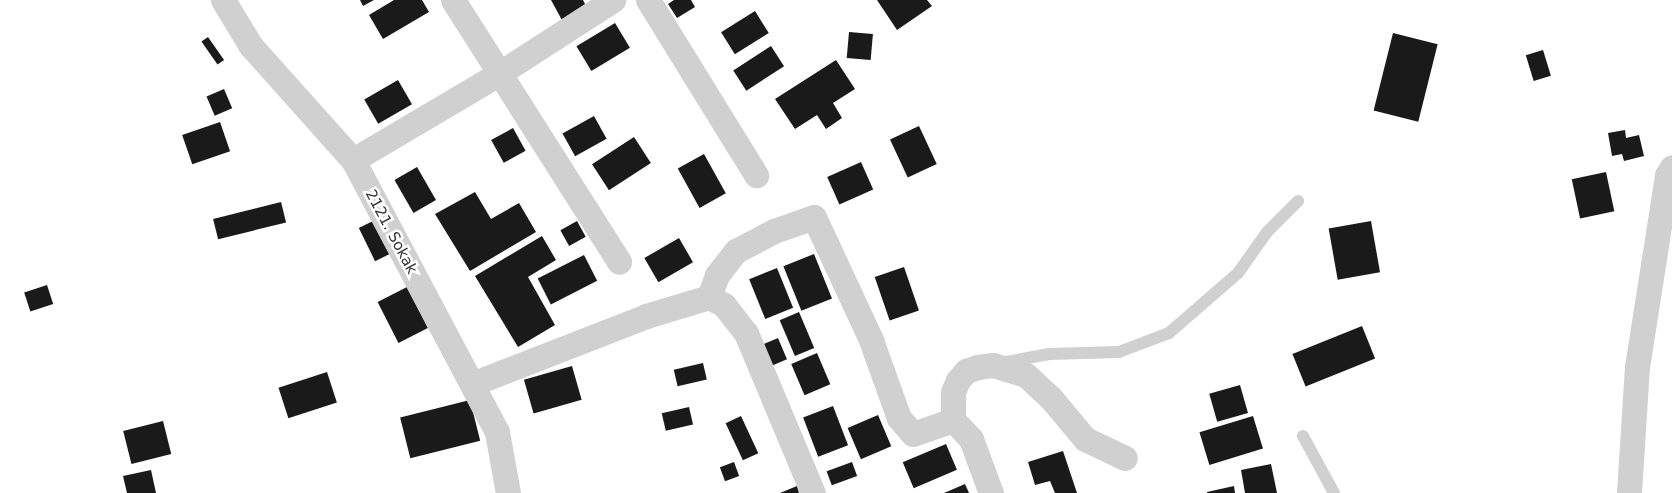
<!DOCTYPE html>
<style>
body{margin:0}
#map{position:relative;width:1672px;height:493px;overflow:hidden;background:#fff;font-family:"DejaVu Sans",sans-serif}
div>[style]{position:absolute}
.building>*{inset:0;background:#1a1a1a;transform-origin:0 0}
.service>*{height:12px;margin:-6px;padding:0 6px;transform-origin:6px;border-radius:6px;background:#d0d0d0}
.minor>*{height:25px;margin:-12.5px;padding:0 12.5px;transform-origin:12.5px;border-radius:12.5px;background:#d0d0d0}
span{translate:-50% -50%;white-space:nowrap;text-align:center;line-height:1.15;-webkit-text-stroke:5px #fff;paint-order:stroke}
.street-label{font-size:15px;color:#333}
</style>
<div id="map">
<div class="building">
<div style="clip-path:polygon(360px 0,374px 0,363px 6px)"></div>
<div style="clip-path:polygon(394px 0,422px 0,429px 12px,383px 39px,369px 15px)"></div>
<div style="clip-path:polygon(551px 0,583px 0,587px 8px,563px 22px)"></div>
<div style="clip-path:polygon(674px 0,691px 0,695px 7px,677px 18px,668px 4px)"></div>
<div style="clip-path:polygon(877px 0,927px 0,932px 6px,897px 30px)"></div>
<div style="left:755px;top:11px;width:26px;height:40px;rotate:58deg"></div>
<div style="left:615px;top:23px;width:29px;height:45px;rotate:59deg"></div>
<div style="left:849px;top:32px;width:24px;height:26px;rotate:5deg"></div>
<div style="left:1393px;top:33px;width:46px;height:80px;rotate:14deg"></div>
<div style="left:208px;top:37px;width:28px;height:8px;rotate:55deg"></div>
<div style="left:771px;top:46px;width:24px;height:45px;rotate:57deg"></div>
<div style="left:1543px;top:50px;width:27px;height:18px;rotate:73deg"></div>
<div style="clip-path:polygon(836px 60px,855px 89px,833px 103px,842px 118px,826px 129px,817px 115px,795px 129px,775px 99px)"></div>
<div style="left:398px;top:80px;width:28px;height:39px;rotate:60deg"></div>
<div style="left:224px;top:89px;width:21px;height:19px;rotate:67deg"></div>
<div style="left:594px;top:116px;width:26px;height:36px;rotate:61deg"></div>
<div style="left:220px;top:122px;width:31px;height:40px;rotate:71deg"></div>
<div style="left:919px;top:126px;width:42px;height:32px;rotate:65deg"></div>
<div style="left:513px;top:128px;width:26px;height:25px;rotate:61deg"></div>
<div style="clip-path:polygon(1625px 130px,1626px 138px,1639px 135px,1644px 156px,1624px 161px,1622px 154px,1612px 156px,1608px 133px)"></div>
<div style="left:634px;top:137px;width:31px;height:50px;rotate:57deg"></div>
<div style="left:704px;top:154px;width:45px;height:30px;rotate:61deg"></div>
<div style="left:861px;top:162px;width:30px;height:37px;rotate:66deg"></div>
<div style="left:417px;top:167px;width:38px;height:26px;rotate:60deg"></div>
<div style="left:1606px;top:172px;width:40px;height:35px;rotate:78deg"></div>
<div style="clip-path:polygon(475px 192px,491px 219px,519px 203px,536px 232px,470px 271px,435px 214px)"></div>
<div style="left:281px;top:202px;width:21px;height:70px;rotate:76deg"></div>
<div style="left:375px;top:220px;width:37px;height:18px;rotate:64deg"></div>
<div style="left:577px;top:221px;width:18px;height:19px;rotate:61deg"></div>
<div style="left:1371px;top:221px;width:52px;height:43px;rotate:80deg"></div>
<div style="clip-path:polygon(542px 236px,556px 260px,528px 277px,555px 325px,518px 347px,475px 276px)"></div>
<div style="left:679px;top:238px;width:28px;height:40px;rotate:60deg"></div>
<div style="left:814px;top:254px;width:48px;height:33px;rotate:68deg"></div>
<div style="left:584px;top:255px;width:29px;height:52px;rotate:63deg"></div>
<div style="left:904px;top:267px;width:46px;height:31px;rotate:71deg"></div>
<div style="left:777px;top:268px;width:43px;height:30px;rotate:68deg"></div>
<div style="left:47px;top:285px;width:20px;height:24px;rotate:72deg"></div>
<div style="left:407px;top:287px;width:46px;height:33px;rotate:63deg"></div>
<div style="left:799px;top:312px;width:39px;height:21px;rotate:67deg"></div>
<div style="left:1362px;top:326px;width:35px;height:75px;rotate:68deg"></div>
<div style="left:778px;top:338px;width:23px;height:18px;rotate:67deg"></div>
<div style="left:817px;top:353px;width:34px;height:28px;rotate:67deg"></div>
<div style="left:703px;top:363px;width:17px;height:30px;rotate:77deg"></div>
<div style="left:572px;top:366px;width:35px;height:50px;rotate:74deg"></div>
<div style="left:327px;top:372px;width:32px;height:51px;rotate:72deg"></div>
<div style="left:1240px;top:385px;width:29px;height:32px;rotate:74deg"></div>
<div style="left:470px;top:400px;width:42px;height:72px;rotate:76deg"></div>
<div style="left:833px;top:406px;width:42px;height:32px;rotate:69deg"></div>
<div style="left:689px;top:407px;width:18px;height:28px;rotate:77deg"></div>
<div style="left:878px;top:415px;width:34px;height:33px;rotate:67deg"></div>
<div style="left:741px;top:416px;width:41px;height:17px;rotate:65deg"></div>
<div style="left:1253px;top:416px;width:34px;height:56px;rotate:73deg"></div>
<div style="left:163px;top:421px;width:34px;height:41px;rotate:76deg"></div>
<div style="left:946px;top:444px;width:28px;height:47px;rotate:67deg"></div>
<div style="clip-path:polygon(1063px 451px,1077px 493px,1055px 493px,1050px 481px,1035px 485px,1028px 462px)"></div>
<div style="left:734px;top:462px;width:15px;height:15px;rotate:70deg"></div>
<div style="left:852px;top:462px;width:15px;height:27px;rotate:70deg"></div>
<div style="clip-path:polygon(1271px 464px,1277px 493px,1245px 493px,1241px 470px)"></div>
<div style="clip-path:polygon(151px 470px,156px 493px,127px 493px,123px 476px)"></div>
<div style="clip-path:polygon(965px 484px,969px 493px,944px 493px)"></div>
<div style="clip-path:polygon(797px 486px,799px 493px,780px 493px)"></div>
<div style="clip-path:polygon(1234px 486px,1235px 493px,1207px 493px,1207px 492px)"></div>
</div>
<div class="service">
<div style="left:1001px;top:363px;width:49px;rotate:-10.6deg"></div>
<div style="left:1049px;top:354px;width:70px;rotate:-1.6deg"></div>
<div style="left:1119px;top:352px;width:53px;rotate:-20.8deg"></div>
<div style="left:1169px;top:333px;width:91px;rotate:-41deg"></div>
<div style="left:1238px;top:273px;width:50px;rotate:-54.7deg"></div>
<div style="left:1267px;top:232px;width:44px;rotate:-45deg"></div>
<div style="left:1303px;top:436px;width:65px;rotate:61.5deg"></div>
</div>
<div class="minor">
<div style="left:223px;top:0;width:54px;rotate:58.7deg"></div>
<div style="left:251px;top:46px;width:153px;rotate:48.2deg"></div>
<div style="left:353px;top:160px;width:308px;rotate:62.1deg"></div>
<div style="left:497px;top:432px;width:62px;rotate:79.8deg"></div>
<div style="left:453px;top:0;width:310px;rotate:57.6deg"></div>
<div style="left:648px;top:0;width:206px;rotate:58.3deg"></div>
<div style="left:353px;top:160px;width:171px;rotate:-30.6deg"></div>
<div style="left:500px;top:73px;width:135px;rotate:-32.9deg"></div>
<div style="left:709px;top:297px;width:23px;rotate:-70deg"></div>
<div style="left:717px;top:275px;width:31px;rotate:-52deg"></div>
<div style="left:736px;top:251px;width:43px;rotate:-27.8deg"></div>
<div style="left:774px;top:231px;width:42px;rotate:-19.3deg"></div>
<div style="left:814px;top:217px;width:136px;rotate:65.1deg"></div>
<div style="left:871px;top:340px;width:83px;rotate:70.3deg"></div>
<div style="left:899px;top:418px;width:21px;rotate:49deg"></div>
<div style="left:913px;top:434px;width:42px;rotate:-19.3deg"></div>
<div style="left:472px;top:384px;width:187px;rotate:-21.3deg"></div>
<div style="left:646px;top:316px;width:66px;rotate:-16.8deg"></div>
<div style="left:709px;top:297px;width:17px;rotate:28deg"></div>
<div style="left:724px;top:305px;width:36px;rotate:52deg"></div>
<div style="left:746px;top:333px;width:173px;rotate:67.3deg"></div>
<div style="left:991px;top:493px;width:58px;rotate:-110.3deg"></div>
<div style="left:971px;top:439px;width:26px;rotate:-133deg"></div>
<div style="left:953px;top:420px;width:28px;rotate:-90deg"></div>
<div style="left:953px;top:392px;width:13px;rotate:-67deg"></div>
<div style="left:958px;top:380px;width:12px;rotate:-48deg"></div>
<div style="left:966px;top:371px;width:13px;rotate:-18deg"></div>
<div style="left:978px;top:367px;width:15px;rotate:-8deg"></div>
<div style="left:993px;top:365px;width:34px;rotate:17deg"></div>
<div style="left:1026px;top:375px;width:33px;rotate:43deg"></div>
<div style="left:1050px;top:397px;width:55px;rotate:50.2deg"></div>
<div style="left:1085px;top:439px;width:44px;rotate:25.4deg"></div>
<div style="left:1629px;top:493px;width:126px;rotate:-86.4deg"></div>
<div style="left:1637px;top:367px;width:194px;rotate:-81.1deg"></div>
<div style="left:1667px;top:175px;width:9px;rotate:-58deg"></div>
</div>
<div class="street-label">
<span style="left:391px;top:232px;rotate:62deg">2121. Sokak</span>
</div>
</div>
